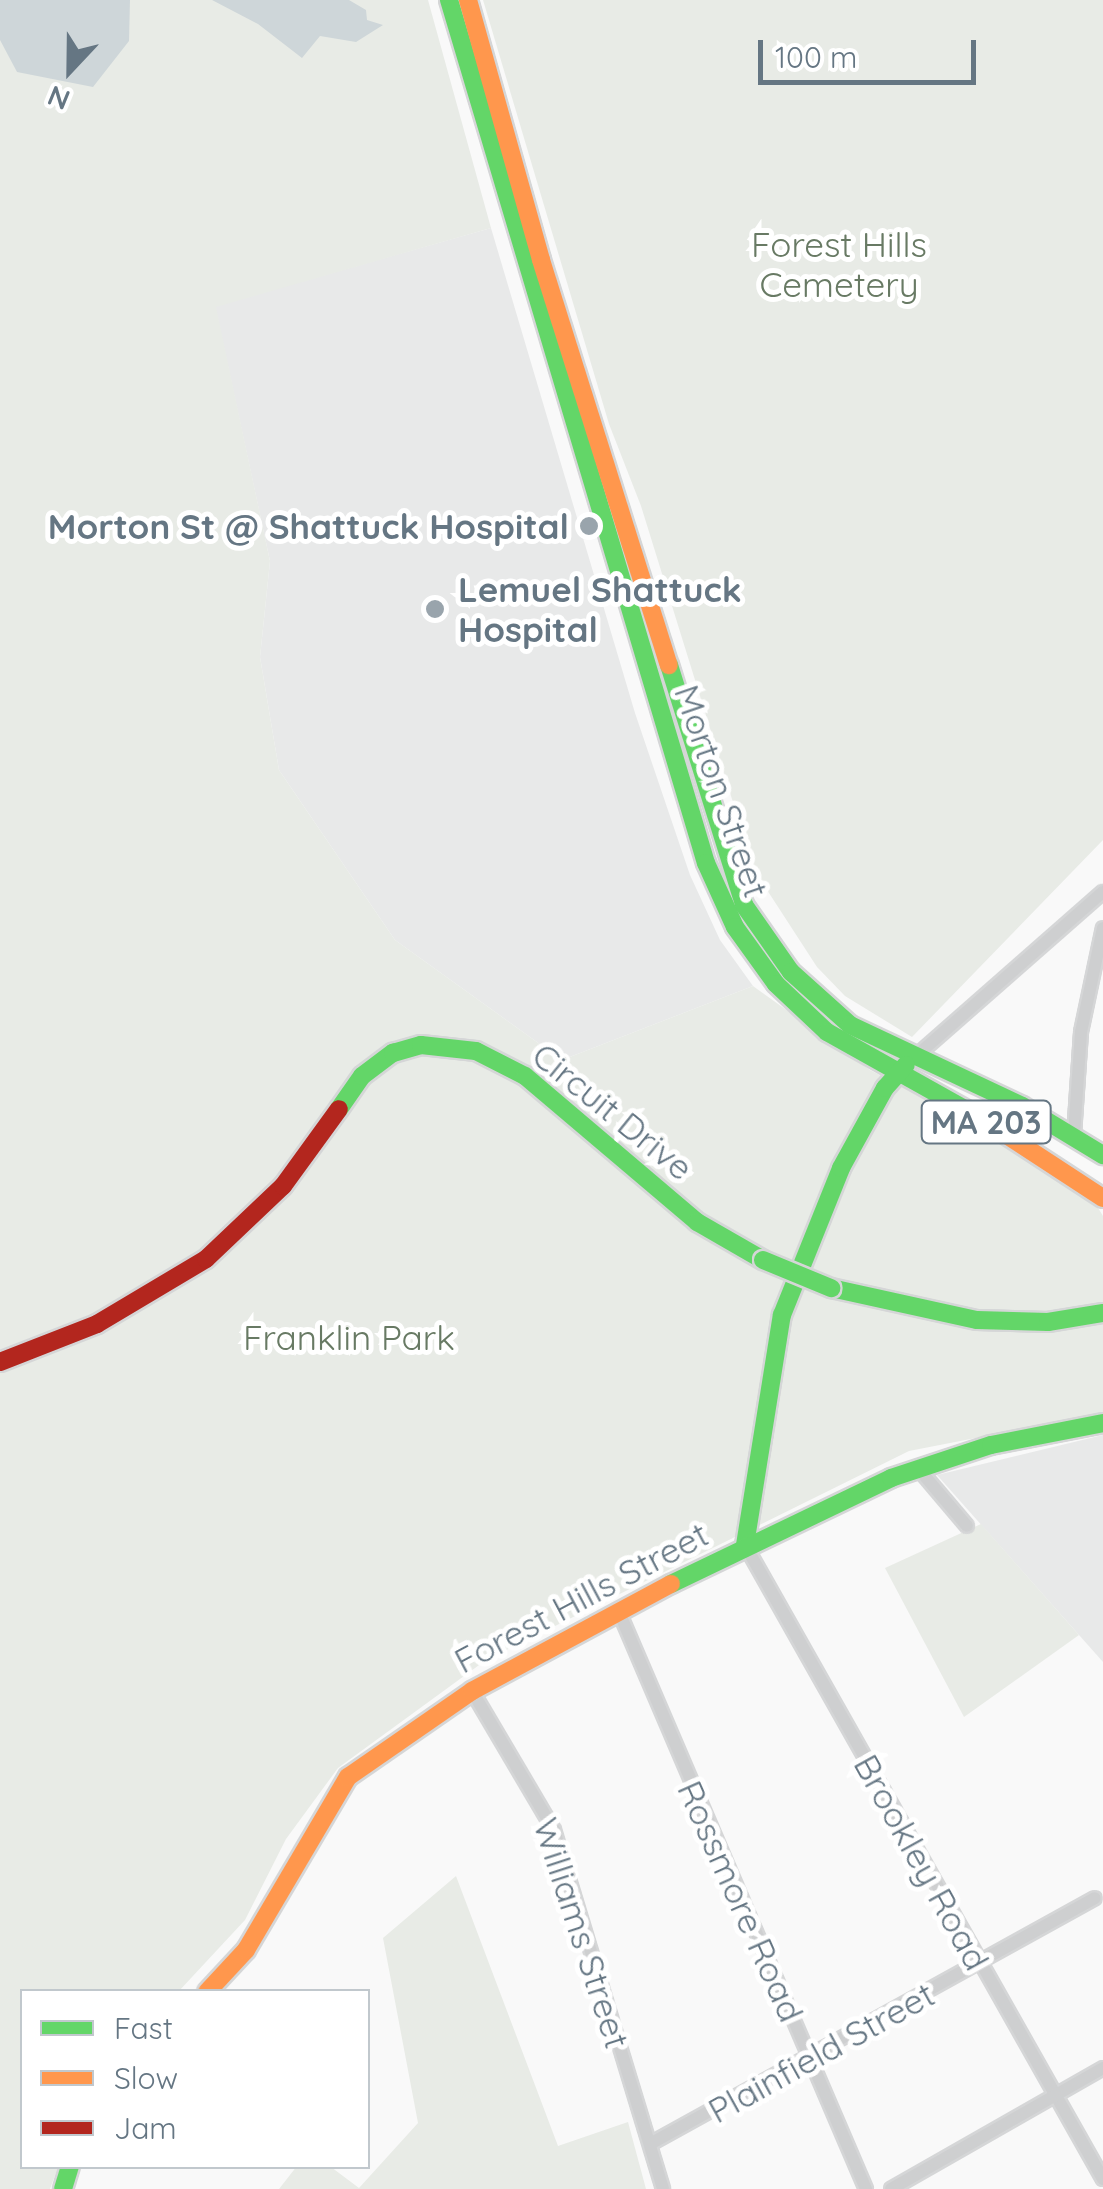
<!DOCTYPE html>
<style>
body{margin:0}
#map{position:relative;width:1103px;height:2189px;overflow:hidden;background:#f9f9f9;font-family:Quicksand,sans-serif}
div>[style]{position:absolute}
.built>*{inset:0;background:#e8e9e9}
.green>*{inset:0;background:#e8ebe6}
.water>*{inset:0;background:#ced6d9}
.roads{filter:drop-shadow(2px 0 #d5d6d7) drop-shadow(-2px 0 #d5d6d7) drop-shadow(0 2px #d5d6d7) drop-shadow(0 -2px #d5d6d7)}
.street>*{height:12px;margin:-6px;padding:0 6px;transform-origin:6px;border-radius:6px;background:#cecfd0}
.fast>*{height:18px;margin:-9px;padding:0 9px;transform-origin:9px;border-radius:9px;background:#63d668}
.slow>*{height:18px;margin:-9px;padding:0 9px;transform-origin:9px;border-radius:9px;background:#ff974d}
.jam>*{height:18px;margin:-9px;padding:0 9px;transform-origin:9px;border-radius:9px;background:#b3261e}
.bridges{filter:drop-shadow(2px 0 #d5d6d7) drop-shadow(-2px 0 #d5d6d7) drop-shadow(0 2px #d5d6d7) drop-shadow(0 -2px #d5d6d7)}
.fast-bridge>*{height:18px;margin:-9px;padding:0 9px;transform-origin:9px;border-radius:9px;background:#63d668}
.dots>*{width:28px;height:28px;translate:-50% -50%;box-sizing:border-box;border:5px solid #fff;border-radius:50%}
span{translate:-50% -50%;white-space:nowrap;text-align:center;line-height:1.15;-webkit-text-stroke:10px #fff;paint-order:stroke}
.shield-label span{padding:2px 8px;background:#fff;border:2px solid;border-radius:8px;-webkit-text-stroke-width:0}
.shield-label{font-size:32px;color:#657683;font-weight:700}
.park-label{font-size:35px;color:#687a64}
.poi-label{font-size:35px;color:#657683;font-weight:700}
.right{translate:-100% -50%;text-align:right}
.left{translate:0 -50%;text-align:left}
.street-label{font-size:35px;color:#657683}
.legend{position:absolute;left:20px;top:1989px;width:350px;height:180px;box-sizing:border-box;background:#fff;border:2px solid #c1c8cd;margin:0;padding:12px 18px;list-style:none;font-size:30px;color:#657683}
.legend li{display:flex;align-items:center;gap:20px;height:50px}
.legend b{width:50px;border:2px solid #c1c8cd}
.north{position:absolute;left:20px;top:20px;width:100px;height:100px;-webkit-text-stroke:8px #fff;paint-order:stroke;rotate:202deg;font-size:28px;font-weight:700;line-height:40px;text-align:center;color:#657683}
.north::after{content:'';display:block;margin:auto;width:35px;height:45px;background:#657683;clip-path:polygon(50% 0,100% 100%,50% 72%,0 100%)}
.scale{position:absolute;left:758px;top:40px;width:218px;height:45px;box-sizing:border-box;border:5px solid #657683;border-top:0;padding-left:12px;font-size:30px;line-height:35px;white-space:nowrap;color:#657683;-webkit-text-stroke:8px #fff;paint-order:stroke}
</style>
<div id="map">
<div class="built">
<div style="clip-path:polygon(491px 228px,635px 713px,690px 875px,720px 940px,753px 986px,562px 1060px,395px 940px,279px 770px,260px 657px,270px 561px,215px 306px)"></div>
<div style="clip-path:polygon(1103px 1435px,1103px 1662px,937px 1475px)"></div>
</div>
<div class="green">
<div style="clip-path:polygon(0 0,428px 0,491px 228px,216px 307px,270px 561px,260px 657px,279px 770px,395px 940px,562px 1060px,753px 986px,870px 1070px,1023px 1151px,1092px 1198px,1103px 1216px,1103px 1413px,909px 1451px,486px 1660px,338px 1768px,286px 1839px,245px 1920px,179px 1991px,22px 1992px,22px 2166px,58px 2167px,50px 2189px,0 2189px)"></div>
<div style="clip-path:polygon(483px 0,1103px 0,1103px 840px,912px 1037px,845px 996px,817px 967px,754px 870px,641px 506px,609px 424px)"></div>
<div style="clip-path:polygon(981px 1524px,1079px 1635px,964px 1717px,885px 1568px)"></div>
<div style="clip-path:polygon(456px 1876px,558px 2146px,628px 2122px,646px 2189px,279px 2189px,297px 2166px,331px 2167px,359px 2188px,418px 2123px,383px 1938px)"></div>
</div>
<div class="water">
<div style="clip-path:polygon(0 0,130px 0,129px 41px,93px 87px,17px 72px,0 40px)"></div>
<div style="clip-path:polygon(212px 0,349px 0,366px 10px,367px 20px,383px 25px,356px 42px,320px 36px,302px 58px,258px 24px)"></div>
</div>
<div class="roads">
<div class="street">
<div style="left:915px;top:1057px;width:250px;rotate:-41.3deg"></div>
<div style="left:1074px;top:1135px;width:103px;rotate:-86.1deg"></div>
<div style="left:1081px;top:1032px;width:106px;rotate:-78.1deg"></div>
<div style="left:917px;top:1467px;width:77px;rotate:49.7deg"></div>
<div style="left:745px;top:1545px;width:728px;rotate:60.55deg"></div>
<div style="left:619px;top:1612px;width:628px;rotate:66.83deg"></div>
<div style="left:472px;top:1691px;width:161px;rotate:59.5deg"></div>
<div style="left:554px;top:1830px;width:375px;rotate:73.1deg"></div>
<div style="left:650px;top:2144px;width:508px;rotate:-28.93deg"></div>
<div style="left:891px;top:2189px;width:244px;rotate:-29.7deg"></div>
</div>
<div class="fast">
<div style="left:449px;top:0;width:900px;rotate:73.42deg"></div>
<div style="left:706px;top:863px;width:70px;rotate:65.6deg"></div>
<div style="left:735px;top:927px;width:70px;rotate:54.3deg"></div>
<div style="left:776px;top:984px;width:70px;rotate:43.3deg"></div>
<div style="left:827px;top:1032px;width:174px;rotate:29.2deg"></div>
<div style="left:669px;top:665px;width:251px;rotate:72.6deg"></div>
<div style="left:744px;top:905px;width:82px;rotate:55deg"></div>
<div style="left:791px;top:972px;width:79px;rotate:41.9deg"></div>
<div style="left:850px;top:1025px;width:190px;rotate:25.2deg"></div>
<div style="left:1022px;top:1106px;width:95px;rotate:31.2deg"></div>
<div style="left:339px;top:1109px;width:40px;rotate:-55.1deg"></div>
<div style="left:362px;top:1076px;width:39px;rotate:-37deg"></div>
<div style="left:393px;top:1053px;width:29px;rotate:-16deg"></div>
<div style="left:421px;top:1045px;width:55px;rotate:6.2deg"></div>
<div style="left:476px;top:1051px;width:55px;rotate:27deg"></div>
<div style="left:525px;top:1076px;width:226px;rotate:40.3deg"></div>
<div style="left:697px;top:1222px;width:76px;rotate:29.9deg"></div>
<div style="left:831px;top:1288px;width:149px;rotate:12.4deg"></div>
<div style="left:977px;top:1320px;width:71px;rotate:1.6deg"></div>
<div style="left:1048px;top:1322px;width:56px;rotate:-9.3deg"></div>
<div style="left:745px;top:1545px;width:233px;rotate:-80.9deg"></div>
<div style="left:782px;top:1315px;width:158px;rotate:-68.1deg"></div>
<div style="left:841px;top:1168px;width:91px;rotate:-61.2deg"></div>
<div style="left:885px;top:1088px;width:31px;rotate:-48deg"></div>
<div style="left:671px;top:1584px;width:244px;rotate:-25.7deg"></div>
<div style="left:891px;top:1478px;width:105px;rotate:-18.3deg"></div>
<div style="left:991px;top:1445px;width:114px;rotate:-11.1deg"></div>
<div style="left:63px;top:2189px;width:24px;rotate:-73deg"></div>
</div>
<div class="slow">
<div style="left:468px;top:0;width:270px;rotate:74.3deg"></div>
<div style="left:541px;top:260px;width:425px;rotate:72.5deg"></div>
<div style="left:979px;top:1117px;width:148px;rotate:33.2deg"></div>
<div style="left:207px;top:1992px;width:57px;rotate:-47.1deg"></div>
<div style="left:246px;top:1950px;width:201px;rotate:-59.5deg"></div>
<div style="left:348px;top:1777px;width:151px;rotate:-34.7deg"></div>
<div style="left:472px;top:1691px;width:226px;rotate:-28.3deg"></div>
</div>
<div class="jam">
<div style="left:0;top:1362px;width:104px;rotate:-21.4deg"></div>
<div style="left:97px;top:1324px;width:127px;rotate:-30.8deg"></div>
<div style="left:206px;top:1259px;width:106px;rotate:-43.5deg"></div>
<div style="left:283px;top:1186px;width:95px;rotate:-54deg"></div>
</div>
</div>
<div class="bridges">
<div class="fast-bridge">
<div style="left:763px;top:1260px;width:74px;rotate:22.4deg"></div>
</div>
</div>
<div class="dots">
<div style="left:589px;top:526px;background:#99a4ac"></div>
<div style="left:435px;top:609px;background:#99a4ac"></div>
</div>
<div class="shield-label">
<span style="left:986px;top:1122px">MA 203</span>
</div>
<div class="park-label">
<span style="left:839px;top:264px">Forest Hills<br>Cemetery</span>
<span style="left:349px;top:1337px">Franklin Park</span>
</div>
<div class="poi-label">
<span class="right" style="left:569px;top:526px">Morton St @ Shattuck Hospital</span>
<span class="left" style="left:458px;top:609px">Lemuel Shattuck<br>Hospital</span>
</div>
<div class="street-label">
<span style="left:722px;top:791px;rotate:71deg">Morton Street</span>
<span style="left:613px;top:1111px;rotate:39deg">Circuit Drive</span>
<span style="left:581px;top:1597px;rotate:-28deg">Forest Hills Street</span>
<span style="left:922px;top:1862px;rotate:61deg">Brookley Road</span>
<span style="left:741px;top:1901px;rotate:66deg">Rossmore Road</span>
<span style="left:582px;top:1933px;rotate:72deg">Williams Street</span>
<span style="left:821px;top:2052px;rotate:-29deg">Plainfield Street</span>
</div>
<ul class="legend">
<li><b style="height:12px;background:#63d668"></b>Fast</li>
<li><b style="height:12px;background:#ff974d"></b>Slow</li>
<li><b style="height:12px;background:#b3261e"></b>Jam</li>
</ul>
<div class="north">N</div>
<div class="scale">100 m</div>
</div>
